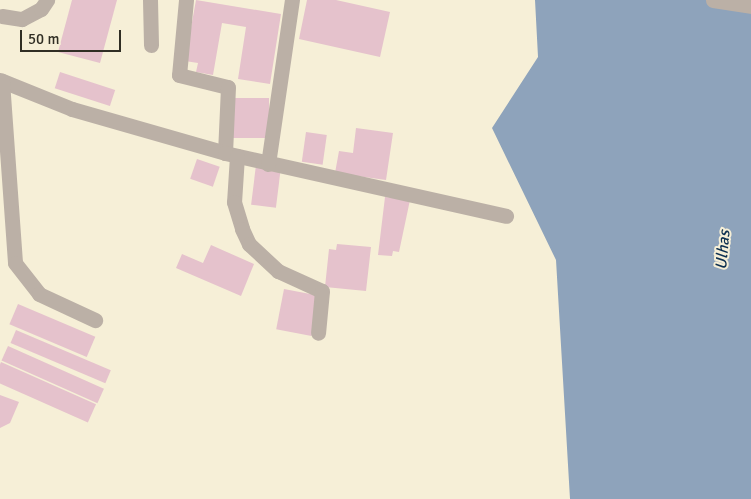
<!DOCTYPE html>
<style>
body{margin:0}
#map{position:relative;width:751px;height:499px;overflow:hidden;background:#f6efd7;font-family:Signika,sans-serif}
div>[style]{position:absolute}
.water>*{inset:0;background:#8ea3bb}
.building>*{inset:0;background:#e5c2cc;transform-origin:0 0}
.minor>*{height:15px;margin:-7.5px;padding:0 7.5px;transform-origin:7.5px;border-radius:7.5px;background:#bbb0a6}
span{translate:-50% -50%;white-space:nowrap;text-align:center;line-height:1.15;-webkit-text-stroke:4px #f6efd7;paint-order:stroke}
.water-label{font-size:16px;color:#0d3051;font-style:italic}
.scale{position:absolute;left:20px;top:30px;width:101px;height:22px;box-sizing:border-box;border:2px solid #302e24;border-top:0;padding-left:6px;font-size:15px;line-height:18px;white-space:nowrap;color:#302e24;-webkit-text-stroke:4px #f6efd7;paint-order:stroke}
</style>
<div id="map">
<div class="water">
<div style="clip-path:polygon(535px 0,751px 0,751px 499px,570px 499px,556px 260px,492px 128px,538px 57px)"></div>
</div>
<div class="building">
<div style="clip-path:polygon(72px 0,117px 0,100px 63px,58px 52px)"></div>
<div style="clip-path:polygon(196px 0,281px 14px,270px 84px,238px 79px,246px 27px,222px 23px,213px 75px,196px 72px,198px 63px,185px 61px)"></div>
<div style="clip-path:polygon(307px 0,336px 0,390px 12px,380px 57px,299px 39px)"></div>
<div style="left:60px;top:72px;width:58px;height:17px;rotate:18deg"></div>
<div style="left:232px;top:98px;width:37px;height:40px"></div>
<div style="clip-path:polygon(356px 128px,393px 133px,386px 180px,335px 173px,339px 151px,353px 153px)"></div>
<div style="left:306px;top:132px;width:21px;height:30px;rotate:8deg"></div>
<div style="left:197px;top:159px;width:24px;height:21px;rotate:19deg"></div>
<div style="left:256px;top:165px;width:25px;height:40px;rotate:7deg"></div>
<div style="clip-path:polygon(385px 197px,410px 200px,399px 252px,393px 251px,392px 256px,378px 255px)"></div>
<div style="clip-path:polygon(337px 244px,371px 247px,366px 291px,325px 287px,329px 249px,336px 250px)"></div>
<div style="clip-path:polygon(211px 245px,254px 264px,241px 296px,176px 268px,182px 254px,203px 263px)"></div>
<div style="left:284px;top:289px;width:36px;height:41px;rotate:11deg"></div>
<div style="left:18px;top:304px;width:84px;height:22px;rotate:23deg"></div>
<div style="left:16px;top:330px;width:103px;height:14px;rotate:23deg"></div>
<div style="left:8px;top:346px;width:105px;height:16px;rotate:24deg"></div>
<div style="left:1px;top:362px;width:104px;height:20px;rotate:24deg"></div>
<div style="clip-path:polygon(0 395px,19px 402px,10px 423px,0 428px)"></div>
</div>
<div class="minor">
<div style="left:150px;top:0;width:45px;rotate:88.7deg"></div>
<div style="left:186px;top:0;width:75px;rotate:95.3deg"></div>
<div style="left:179px;top:75px;width:50px;rotate:13.8deg"></div>
<div style="left:228px;top:87px;width:66px;rotate:92.6deg"></div>
<div style="left:713px;top:0;width:38px;rotate:9deg"></div>
<div style="left:2px;top:16px;width:20px;rotate:9deg"></div>
<div style="left:22px;top:19px;width:21px;rotate:-28deg"></div>
<div style="left:41px;top:9px;width:11px;rotate:-56deg"></div>
<div style="left:0;top:80px;width:78px;rotate:21.9deg"></div>
<div style="left:72px;top:109px;width:159px;rotate:16deg"></div>
<div style="left:225px;top:153px;width:288px;rotate:12.6deg"></div>
<div style="left:2px;top:81px;width:182px;rotate:85.9deg"></div>
<div style="left:15px;top:263px;width:39px;rotate:52deg"></div>
<div style="left:39px;top:294px;width:62px;rotate:24.9deg"></div>
<div style="left:237px;top:156px;width:46px;rotate:93.7deg"></div>
<div style="left:234px;top:202px;width:28px;rotate:73deg"></div>
<div style="left:242px;top:229px;width:17px;rotate:65deg"></div>
<div style="left:249px;top:244px;width:40px;rotate:43deg"></div>
<div style="left:278px;top:271px;width:48px;rotate:24.4deg"></div>
<div style="left:322px;top:291px;width:42px;rotate:95.4deg"></div>
<div style="left:268px;top:164px;width:166px;rotate:-81.7deg"></div>
</div>
<div class="water-label">
<span style="left:723px;top:250px;rotate:-85deg">Ulhas</span>
</div>
<div class="scale">50 m</div>
</div>
